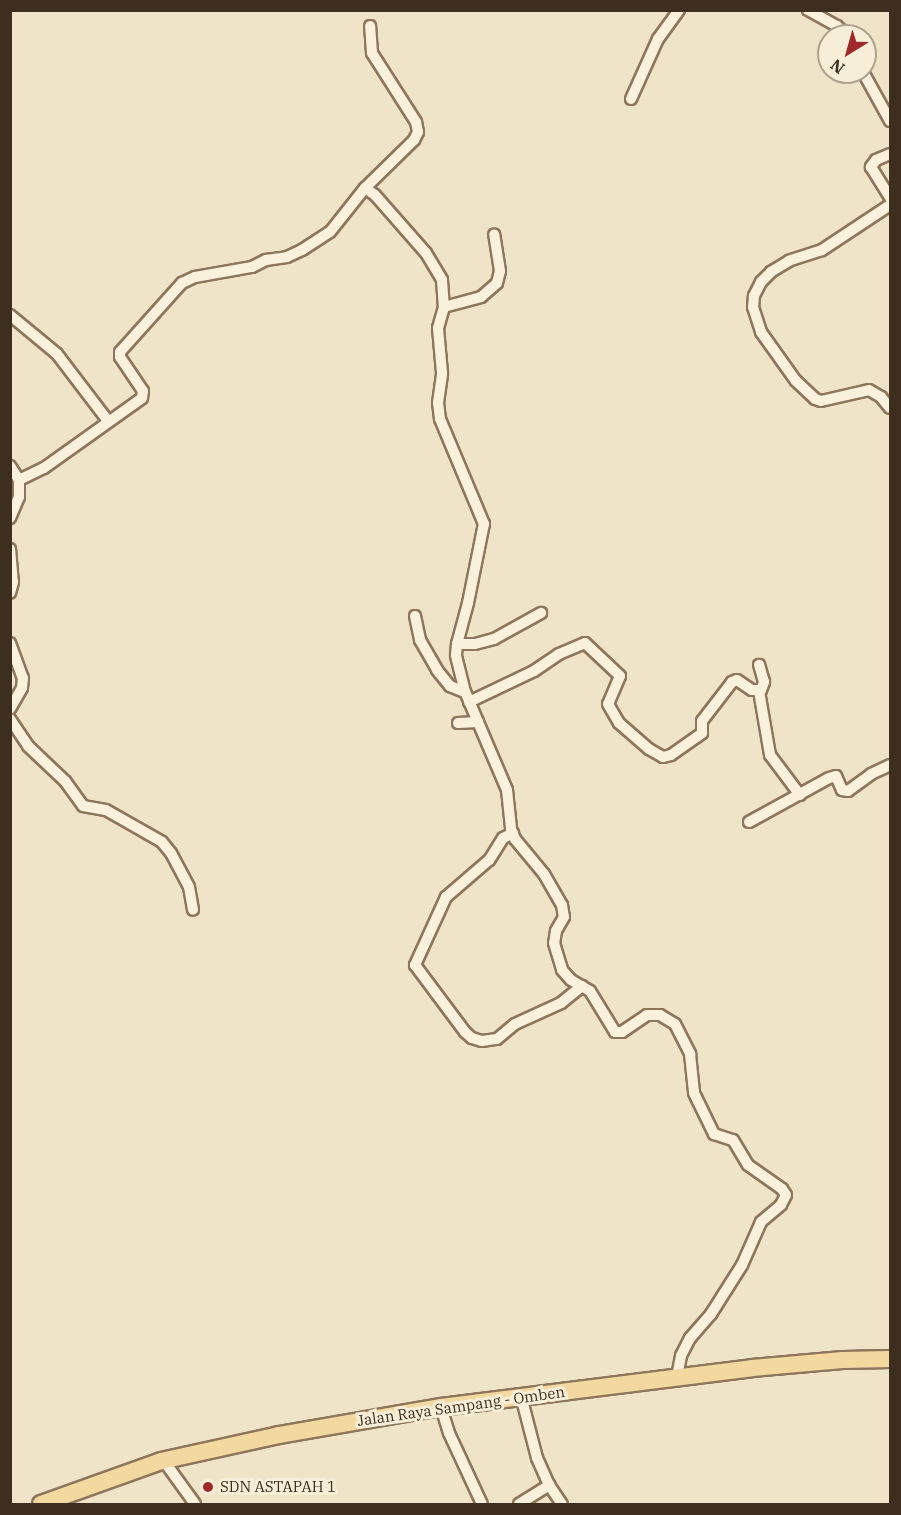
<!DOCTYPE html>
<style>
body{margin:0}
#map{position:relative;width:901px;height:1515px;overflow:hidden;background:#f0e4c8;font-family:"IBM Plex Serif",serif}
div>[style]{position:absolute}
.roads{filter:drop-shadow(2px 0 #8d765c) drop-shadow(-2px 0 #8d765c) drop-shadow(0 2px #8d765c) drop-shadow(0 -2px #8d765c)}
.street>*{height:10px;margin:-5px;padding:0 5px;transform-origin:5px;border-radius:5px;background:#faf1dc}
.primary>*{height:16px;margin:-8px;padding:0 8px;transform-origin:8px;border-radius:8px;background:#f3d9a0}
.dots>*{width:16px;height:16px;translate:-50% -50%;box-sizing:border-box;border:3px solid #f7eed8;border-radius:50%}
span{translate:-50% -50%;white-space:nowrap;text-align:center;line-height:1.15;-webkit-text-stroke:6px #f7eed8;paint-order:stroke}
.street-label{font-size:15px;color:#3d2e20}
.poi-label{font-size:15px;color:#3d2e20}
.left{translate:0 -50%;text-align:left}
.frame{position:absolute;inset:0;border:12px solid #3d2e20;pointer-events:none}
.north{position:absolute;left:817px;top:24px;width:60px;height:60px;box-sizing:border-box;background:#f7eed8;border:2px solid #ada18e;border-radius:50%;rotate:217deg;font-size:16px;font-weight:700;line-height:24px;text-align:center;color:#3d2e20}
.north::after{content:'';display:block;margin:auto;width:21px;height:27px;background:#9e2a2b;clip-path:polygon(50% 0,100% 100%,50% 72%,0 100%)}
</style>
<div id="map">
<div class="roads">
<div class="street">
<div style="left:808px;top:10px;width:33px;rotate:29deg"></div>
<div style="left:837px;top:26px;width:14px;rotate:45deg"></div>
<div style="left:863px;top:72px;width:56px;rotate:61.1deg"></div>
<div style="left:631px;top:99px;width:66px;rotate:-65.8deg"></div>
<div style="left:658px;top:39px;width:36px;rotate:-54deg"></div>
<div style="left:890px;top:154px;width:15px;rotate:157deg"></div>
<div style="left:876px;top:160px;width:9px;rotate:126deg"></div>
<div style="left:871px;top:167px;width:36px;rotate:58deg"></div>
<div style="left:365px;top:188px;width:69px;rotate:-44.4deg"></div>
<div style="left:414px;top:140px;width:9px;rotate:-63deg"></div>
<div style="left:418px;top:132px;width:10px;rotate:-101deg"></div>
<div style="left:416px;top:122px;width:82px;rotate:-122.5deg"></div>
<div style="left:372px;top:53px;width:27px;rotate:-94deg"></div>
<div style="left:890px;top:205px;width:82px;rotate:146.5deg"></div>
<div style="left:822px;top:250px;width:35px;rotate:162deg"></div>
<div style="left:789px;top:261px;width:21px;rotate:149deg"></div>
<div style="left:771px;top:272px;width:14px;rotate:135deg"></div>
<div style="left:761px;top:282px;width:16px;rotate:117deg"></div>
<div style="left:754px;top:296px;width:11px;rotate:95deg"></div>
<div style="left:753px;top:307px;width:26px;rotate:72deg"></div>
<div style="left:761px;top:332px;width:60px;rotate:54.5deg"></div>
<div style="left:796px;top:381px;width:26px;rotate:43deg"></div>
<div style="left:815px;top:399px;width:6px;rotate:18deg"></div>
<div style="left:821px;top:401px;width:49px;rotate:-12.9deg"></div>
<div style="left:869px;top:390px;width:14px;rotate:30deg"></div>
<div style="left:881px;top:397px;width:14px;rotate:51deg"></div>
<div style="left:10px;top:315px;width:61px;rotate:39.7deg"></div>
<div style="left:57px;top:354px;width:84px;rotate:52.7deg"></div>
<div style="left:10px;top:466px;width:17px;rotate:57deg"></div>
<div style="left:10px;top:518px;width:23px;rotate:-67deg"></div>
<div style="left:19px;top:497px;width:17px;rotate:-90deg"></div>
<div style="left:19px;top:480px;width:28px;rotate:-26deg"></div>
<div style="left:44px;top:468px;width:120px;rotate:-35.5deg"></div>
<div style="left:142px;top:398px;width:7px;rotate:-82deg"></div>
<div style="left:143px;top:391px;width:41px;rotate:-124.1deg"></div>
<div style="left:120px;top:357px;width:5px;rotate:-90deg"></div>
<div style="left:120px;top:352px;width:93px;rotate:-48.1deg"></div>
<div style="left:182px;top:283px;width:14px;rotate:-25deg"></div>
<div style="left:195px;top:277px;width:58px;rotate:-10deg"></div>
<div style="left:252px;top:267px;width:16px;rotate:-27deg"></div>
<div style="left:266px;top:260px;width:21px;rotate:-8deg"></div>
<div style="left:287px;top:257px;width:17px;rotate:-25deg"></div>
<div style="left:302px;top:250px;width:33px;rotate:-33deg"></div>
<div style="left:330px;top:232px;width:56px;rotate:-51.5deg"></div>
<div style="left:365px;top:188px;width:12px;rotate:35deg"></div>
<div style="left:375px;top:195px;width:77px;rotate:48.7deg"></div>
<div style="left:426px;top:253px;width:31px;rotate:59deg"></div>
<div style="left:442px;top:280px;width:27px;rotate:86deg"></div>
<div style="left:10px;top:549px;width:33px;rotate:85deg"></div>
<div style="left:13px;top:582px;width:11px;rotate:105deg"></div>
<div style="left:415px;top:616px;width:25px;rotate:78deg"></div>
<div style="left:420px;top:640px;width:34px;rotate:60deg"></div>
<div style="left:437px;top:670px;width:21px;rotate:51deg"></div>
<div style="left:450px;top:686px;width:16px;rotate:22deg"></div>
<div style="left:10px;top:643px;width:37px;rotate:70deg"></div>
<div style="left:23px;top:678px;width:10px;rotate:96deg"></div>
<div style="left:22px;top:688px;width:24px;rotate:120deg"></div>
<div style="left:457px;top:644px;width:18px"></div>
<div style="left:475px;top:644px;width:20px;rotate:-15deg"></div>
<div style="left:494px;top:639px;width:54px;rotate:-29deg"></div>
<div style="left:759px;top:691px;width:65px;rotate:80.2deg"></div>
<div style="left:770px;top:755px;width:50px;rotate:53.1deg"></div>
<div style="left:469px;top:702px;width:72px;rotate:-25.5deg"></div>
<div style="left:534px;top:671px;width:30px;rotate:-34deg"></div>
<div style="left:559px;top:654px;width:28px;rotate:-23deg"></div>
<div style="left:585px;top:643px;width:48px;rotate:43.3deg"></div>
<div style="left:620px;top:676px;width:30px;rotate:113deg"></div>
<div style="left:608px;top:704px;width:22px;rotate:60deg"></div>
<div style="left:619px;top:723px;width:40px;rotate:41deg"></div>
<div style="left:649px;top:749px;width:16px;rotate:30deg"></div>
<div style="left:663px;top:757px;width:8px;rotate:-14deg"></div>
<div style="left:671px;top:755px;width:38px;rotate:-35deg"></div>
<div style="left:702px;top:733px;width:12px;rotate:-90deg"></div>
<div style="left:702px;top:721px;width:49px;rotate:-52.4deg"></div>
<div style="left:732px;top:682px;width:5px;rotate:-22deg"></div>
<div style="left:737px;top:680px;width:18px;rotate:34deg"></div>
<div style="left:752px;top:690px;width:9px"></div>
<div style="left:761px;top:690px;width:9px;rotate:-69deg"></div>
<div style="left:764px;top:682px;width:18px;rotate:-106deg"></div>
<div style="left:10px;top:719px;width:32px;rotate:56deg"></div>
<div style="left:28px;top:746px;width:51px;rotate:43.4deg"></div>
<div style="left:65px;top:781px;width:31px;rotate:54deg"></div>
<div style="left:83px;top:806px;width:23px;rotate:10deg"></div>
<div style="left:106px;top:810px;width:64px;rotate:29.7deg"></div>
<div style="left:162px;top:842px;width:14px;rotate:51deg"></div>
<div style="left:171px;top:853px;width:38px;rotate:62deg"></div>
<div style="left:189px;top:887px;width:23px;rotate:80deg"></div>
<div style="left:478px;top:722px;width:33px;rotate:-113deg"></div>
<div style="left:465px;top:692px;width:38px;rotate:-104deg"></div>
<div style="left:456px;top:655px;width:11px;rotate:-85deg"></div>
<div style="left:457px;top:644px;width:42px;rotate:-75deg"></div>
<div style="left:468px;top:603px;width:81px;rotate:-78.6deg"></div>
<div style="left:484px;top:524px;width:114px;rotate:-112.7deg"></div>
<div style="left:440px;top:419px;width:16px;rotate:-97deg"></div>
<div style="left:438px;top:403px;width:30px;rotate:-82deg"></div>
<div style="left:442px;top:373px;width:45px;rotate:-95.1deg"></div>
<div style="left:438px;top:328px;width:22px;rotate:-74deg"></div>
<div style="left:444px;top:307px;width:38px;rotate:-15deg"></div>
<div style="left:481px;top:297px;width:21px;rotate:-41deg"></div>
<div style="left:497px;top:283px;width:12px;rotate:-76deg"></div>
<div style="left:500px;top:271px;width:37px;rotate:-99deg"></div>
<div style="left:458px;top:723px;width:20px;rotate:-3deg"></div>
<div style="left:478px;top:722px;width:74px;rotate:66.9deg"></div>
<div style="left:507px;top:790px;width:39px;rotate:84deg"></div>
<div style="left:511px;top:829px;width:11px;rotate:68deg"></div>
<div style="left:515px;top:839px;width:45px;rotate:50.4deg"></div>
<div style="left:544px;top:874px;width:36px;rotate:60deg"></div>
<div style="left:562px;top:905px;width:12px;rotate:81deg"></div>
<div style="left:564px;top:917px;width:16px;rotate:120deg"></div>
<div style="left:556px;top:931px;width:12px;rotate:99deg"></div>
<div style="left:554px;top:943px;width:28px;rotate:73deg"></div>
<div style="left:562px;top:970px;width:13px;rotate:48deg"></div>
<div style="left:571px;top:980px;width:22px;rotate:30deg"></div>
<div style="left:590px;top:991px;width:48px;rotate:58.6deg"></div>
<div style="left:615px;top:1032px;width:7px"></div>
<div style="left:622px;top:1032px;width:30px;rotate:-34deg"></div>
<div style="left:647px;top:1015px;width:13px"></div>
<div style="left:660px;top:1015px;width:17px;rotate:31deg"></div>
<div style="left:675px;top:1024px;width:34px;rotate:63deg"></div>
<div style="left:690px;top:1054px;width:39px;rotate:84deg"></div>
<div style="left:694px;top:1093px;width:46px;rotate:64deg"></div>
<div style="left:714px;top:1134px;width:20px;rotate:18deg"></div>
<div style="left:733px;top:1140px;width:29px;rotate:59deg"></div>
<div style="left:748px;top:1165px;width:42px;rotate:35.2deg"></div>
<div style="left:782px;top:1189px;width:7px;rotate:56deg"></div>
<div style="left:786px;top:1195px;width:11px;rotate:117deg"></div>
<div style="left:781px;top:1205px;width:26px;rotate:140deg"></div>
<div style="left:761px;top:1222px;width:47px;rotate:113.8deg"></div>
<div style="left:742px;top:1265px;width:58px;rotate:122.3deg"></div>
<div style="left:711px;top:1314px;width:32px;rotate:131deg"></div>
<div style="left:690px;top:1338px;width:20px;rotate:117deg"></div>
<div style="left:681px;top:1356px;width:21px;rotate:101deg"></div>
<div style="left:749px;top:822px;width:91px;rotate:-28.8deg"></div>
<div style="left:829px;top:778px;width:7px;rotate:-16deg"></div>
<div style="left:836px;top:776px;width:15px;rotate:67deg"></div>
<div style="left:842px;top:790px;width:6px;rotate:9deg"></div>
<div style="left:848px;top:791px;width:29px;rotate:-36deg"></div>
<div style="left:871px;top:774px;width:21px;rotate:-25deg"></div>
<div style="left:513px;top:833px;width:11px;rotate:153deg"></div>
<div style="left:503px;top:838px;width:26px;rotate:122deg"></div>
<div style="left:489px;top:860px;width:57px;rotate:139.3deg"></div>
<div style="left:446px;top:897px;width:75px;rotate:114.5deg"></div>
<div style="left:415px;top:965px;width:84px;rotate:53.3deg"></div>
<div style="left:465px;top:1032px;width:9px;rotate:41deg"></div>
<div style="left:472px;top:1038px;width:10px;rotate:17deg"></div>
<div style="left:482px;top:1041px;width:15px;rotate:-8deg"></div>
<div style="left:497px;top:1039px;width:23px;rotate:-40deg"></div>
<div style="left:515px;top:1024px;width:51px;rotate:-24.5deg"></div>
<div style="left:561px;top:1003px;width:27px;rotate:-39deg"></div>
<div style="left:521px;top:1396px;width:64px;rotate:75.5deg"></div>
<div style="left:537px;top:1458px;width:30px;rotate:66deg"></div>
<div style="left:441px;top:1407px;width:27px;rotate:73deg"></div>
<div style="left:449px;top:1433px;width:78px;rotate:65.1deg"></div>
<div style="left:164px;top:1461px;width:53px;rotate:54.2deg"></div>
<div style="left:519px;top:1504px;width:36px;rotate:-32deg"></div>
<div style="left:549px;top:1485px;width:23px;rotate:56deg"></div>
</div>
<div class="primary">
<div style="left:41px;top:1504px;width:127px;rotate:-19.7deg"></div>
<div style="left:161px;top:1461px;width:121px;rotate:-12.4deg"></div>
<div style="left:279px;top:1435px;width:164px;rotate:-9.8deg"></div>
<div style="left:441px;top:1407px;width:313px;rotate:-7.1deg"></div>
<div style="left:752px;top:1368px;width:91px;rotate:-5deg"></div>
<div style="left:843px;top:1360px;width:47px;rotate:-1.2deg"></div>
</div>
</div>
<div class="dots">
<div style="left:208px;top:1487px;background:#9e2a2b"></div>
</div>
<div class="street-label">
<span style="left:461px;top:1406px;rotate:-8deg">Jalan Raya Sampang - Omben</span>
</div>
<div class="poi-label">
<span class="left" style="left:220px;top:1487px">SDN ASTAPAH 1</span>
</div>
<div class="frame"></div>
<div class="north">N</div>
</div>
